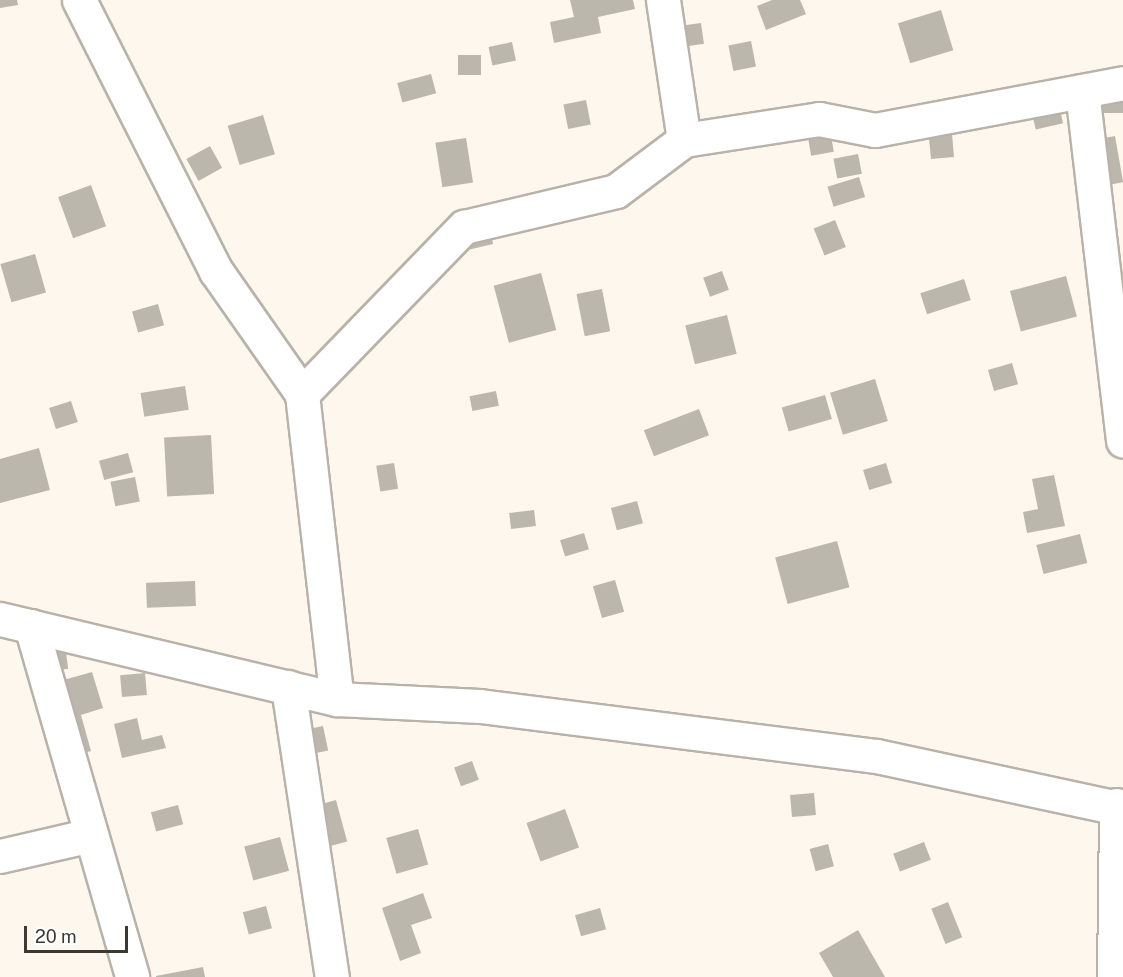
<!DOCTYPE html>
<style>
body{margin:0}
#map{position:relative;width:1123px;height:977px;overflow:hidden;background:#fdf7ed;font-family:"Public Sans",sans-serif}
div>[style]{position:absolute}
.building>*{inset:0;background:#bcb7ad;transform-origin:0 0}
.roads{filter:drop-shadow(2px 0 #b8b2a9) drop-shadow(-2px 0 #b8b2a9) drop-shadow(0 2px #b8b2a9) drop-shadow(0 -2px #b8b2a9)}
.minor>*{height:33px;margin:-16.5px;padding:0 16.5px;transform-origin:16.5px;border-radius:16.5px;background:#fff}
span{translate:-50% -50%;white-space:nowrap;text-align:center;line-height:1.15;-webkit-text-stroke:6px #fff;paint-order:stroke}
.scale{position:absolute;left:24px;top:926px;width:104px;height:27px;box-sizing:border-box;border:3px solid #3c3935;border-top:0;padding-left:8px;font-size:18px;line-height:21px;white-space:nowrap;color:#3c3935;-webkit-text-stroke:4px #fff;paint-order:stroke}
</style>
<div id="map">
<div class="building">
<div style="clip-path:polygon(0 0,17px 0,18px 5px,0 8px)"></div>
<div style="clip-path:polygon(570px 0,633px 0,635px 9px,598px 17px,601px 33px,554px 43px,550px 22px,574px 17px)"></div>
<div style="clip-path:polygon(772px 0,800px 0,806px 14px,766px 30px,757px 6px)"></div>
<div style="left:941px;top:10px;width:42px;height:45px;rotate:73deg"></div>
<div style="left:701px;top:23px;width:21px;height:24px;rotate:82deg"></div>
<div style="left:751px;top:41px;width:26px;height:23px;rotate:79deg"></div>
<div style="left:512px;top:42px;width:19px;height:24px;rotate:78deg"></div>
<div style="left:481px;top:55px;width:20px;height:23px;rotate:90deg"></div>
<div style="left:431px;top:74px;width:20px;height:35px;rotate:75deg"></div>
<div style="left:1123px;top:88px;width:25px;height:39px;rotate:90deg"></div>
<div style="left:1057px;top:97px;width:27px;height:28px;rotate:77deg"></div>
<div style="left:586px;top:100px;width:25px;height:23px;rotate:79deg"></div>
<div style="clip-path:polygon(950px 111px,954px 157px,931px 159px,929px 138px,898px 142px)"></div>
<div style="left:263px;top:115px;width:41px;height:37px;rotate:73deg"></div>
<div style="left:830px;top:130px;width:22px;height:23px;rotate:80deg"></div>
<div style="left:1115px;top:136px;width:47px;height:21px;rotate:80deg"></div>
<div style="left:466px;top:138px;width:45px;height:31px;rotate:81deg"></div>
<div style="left:210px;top:146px;width:25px;height:27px;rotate:61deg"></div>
<div style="left:858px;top:154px;width:20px;height:25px;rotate:79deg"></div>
<div style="left:859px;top:177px;width:21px;height:33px;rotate:73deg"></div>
<div style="left:91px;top:185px;width:44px;height:35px;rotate:70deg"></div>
<div style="left:485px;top:209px;width:36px;height:24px;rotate:77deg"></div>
<div style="left:835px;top:220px;width:29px;height:23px;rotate:68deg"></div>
<div style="left:35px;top:254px;width:40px;height:36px;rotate:74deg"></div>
<div style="left:722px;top:271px;width:20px;height:20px;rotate:70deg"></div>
<div style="left:541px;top:273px;width:59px;height:49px;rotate:75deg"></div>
<div style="left:1066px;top:276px;width:42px;height:58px;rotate:75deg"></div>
<div style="left:964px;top:279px;width:22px;height:46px;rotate:72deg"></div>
<div style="left:602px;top:289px;width:43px;height:26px;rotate:79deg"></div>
<div style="left:158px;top:304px;width:22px;height:27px;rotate:74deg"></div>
<div style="left:727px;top:315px;width:40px;height:43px;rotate:76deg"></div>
<div style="left:1012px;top:363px;width:22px;height:25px;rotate:74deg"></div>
<div style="left:875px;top:379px;width:44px;height:47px;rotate:73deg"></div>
<div style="left:185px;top:386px;width:24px;height:45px;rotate:81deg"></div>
<div style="left:496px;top:391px;width:15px;height:27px;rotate:79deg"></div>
<div style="left:825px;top:395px;width:25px;height:45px;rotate:74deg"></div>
<div style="left:71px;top:401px;width:22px;height:23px;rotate:72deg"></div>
<div style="left:699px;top:409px;width:28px;height:59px;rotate:69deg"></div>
<div style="left:211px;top:435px;width:59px;height:47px;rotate:87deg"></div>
<div style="clip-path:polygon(39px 448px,50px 490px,0 503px,0 459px)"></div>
<div style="left:128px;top:453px;width:20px;height:30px;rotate:75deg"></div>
<div style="left:394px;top:463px;width:26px;height:18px;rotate:81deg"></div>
<div style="left:886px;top:463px;width:21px;height:24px;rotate:73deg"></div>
<div style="clip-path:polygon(1054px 475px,1065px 526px,1027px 533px,1023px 512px,1038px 509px,1032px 479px)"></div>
<div style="left:135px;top:477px;width:25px;height:25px;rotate:79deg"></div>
<div style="left:637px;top:501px;width:23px;height:27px;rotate:75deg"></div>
<div style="left:534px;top:510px;width:16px;height:25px;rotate:83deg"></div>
<div style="left:584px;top:533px;width:17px;height:25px;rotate:73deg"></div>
<div style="left:1080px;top:534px;width:30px;height:45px;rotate:76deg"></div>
<div style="left:837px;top:541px;width:48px;height:64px;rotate:75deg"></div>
<div style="left:615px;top:580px;width:33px;height:23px;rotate:74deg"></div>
<div style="left:195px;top:581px;width:25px;height:49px;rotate:88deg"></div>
<div style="left:64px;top:635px;width:34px;height:18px;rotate:83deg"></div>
<div style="clip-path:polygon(92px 672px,103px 708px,81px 715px,91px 751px,70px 757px,49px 684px)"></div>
<div style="left:145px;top:673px;width:22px;height:25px;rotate:85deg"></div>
<div style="clip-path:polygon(137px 718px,142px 740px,162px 735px,166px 748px,122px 758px,114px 724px)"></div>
<div style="left:323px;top:726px;width:25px;height:33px;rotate:78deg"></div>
<div style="left:472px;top:761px;width:20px;height:19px;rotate:70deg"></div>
<div style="left:814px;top:793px;width:22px;height:24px;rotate:85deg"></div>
<div style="left:336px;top:800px;width:43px;height:20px;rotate:75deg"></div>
<div style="left:178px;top:805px;width:20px;height:28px;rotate:75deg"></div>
<div style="left:565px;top:809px;width:41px;height:41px;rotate:70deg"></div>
<div style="left:418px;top:829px;width:37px;height:33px;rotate:74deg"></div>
<div style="left:280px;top:837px;width:35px;height:37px;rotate:75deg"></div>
<div style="left:924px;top:842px;width:19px;height:33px;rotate:69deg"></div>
<div style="left:828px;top:844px;width:23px;height:19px;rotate:75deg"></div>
<div style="clip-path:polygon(423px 893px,432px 918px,411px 925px,421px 953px,400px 961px,382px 908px)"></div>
<div style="left:948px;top:902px;width:38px;height:18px;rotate:68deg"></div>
<div style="left:266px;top:906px;width:23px;height:24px;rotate:75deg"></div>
<div style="left:600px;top:908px;width:22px;height:26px;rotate:74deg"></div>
<div style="clip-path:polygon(858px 930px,885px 977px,833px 977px,819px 953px)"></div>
<div style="clip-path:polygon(203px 967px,205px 977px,156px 977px,156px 976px)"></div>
</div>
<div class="roads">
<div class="minor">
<div style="left:79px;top:0;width:304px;rotate:63.2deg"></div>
<div style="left:216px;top:271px;width:150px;rotate:55deg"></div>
<div style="left:302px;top:394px;width:307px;rotate:83.5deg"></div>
<div style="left:663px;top:0;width:142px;rotate:81.5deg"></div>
<div style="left:684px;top:140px;width:137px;rotate:-8.8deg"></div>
<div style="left:819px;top:119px;width:57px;rotate:11.1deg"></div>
<div style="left:875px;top:130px;width:252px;rotate:-10.7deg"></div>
<div style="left:1082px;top:91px;width:352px;rotate:83.3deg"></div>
<div style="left:302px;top:394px;width:233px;rotate:-45.9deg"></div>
<div style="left:464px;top:227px;width:156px;rotate:-13.3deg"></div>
<div style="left:616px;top:191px;width:85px;rotate:-36.9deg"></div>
<div style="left:0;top:619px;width:346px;rotate:13.4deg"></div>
<div style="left:337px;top:699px;width:143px;rotate:2.8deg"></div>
<div style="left:480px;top:706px;width:400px;rotate:7.2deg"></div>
<div style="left:877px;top:756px;width:252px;rotate:12.2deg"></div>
<div style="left:31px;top:626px;width:365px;rotate:73.9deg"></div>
<div style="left:288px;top:687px;width:293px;rotate:81.4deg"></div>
<div style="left:0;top:856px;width:93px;rotate:-13deg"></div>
<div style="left:1114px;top:977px;width:172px;rotate:-89.3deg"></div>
</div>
</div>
<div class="scale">20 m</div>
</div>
